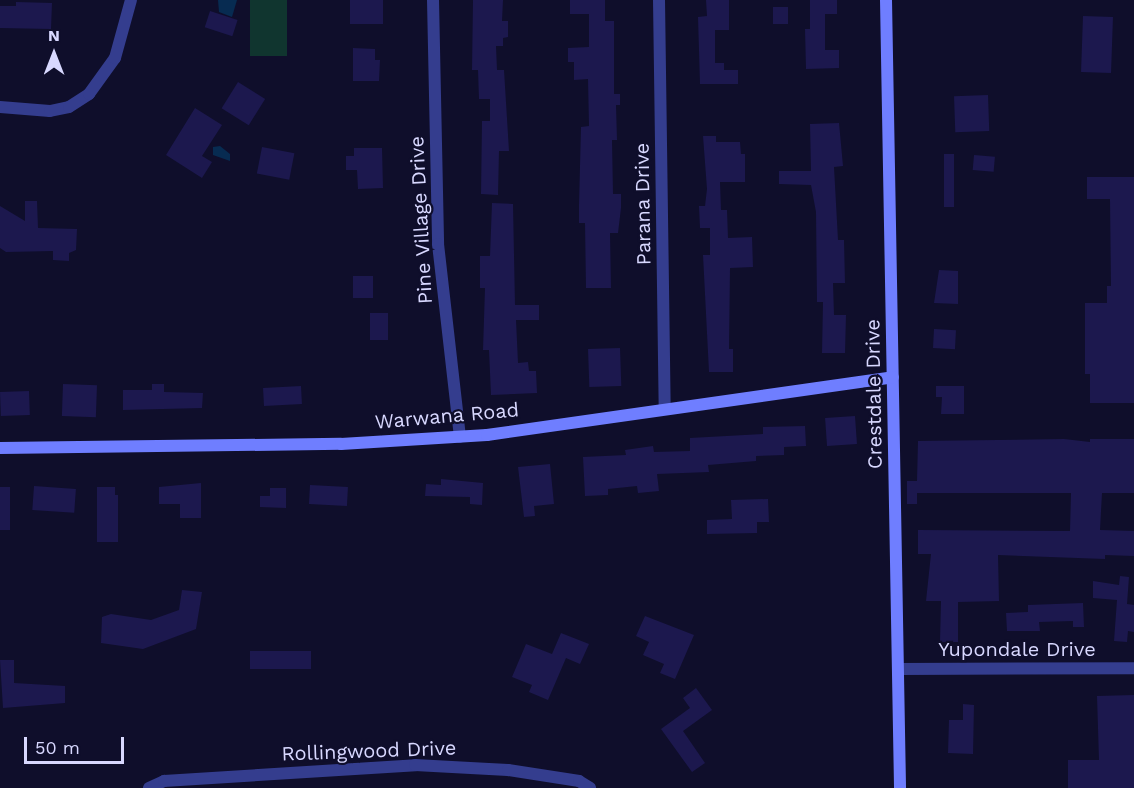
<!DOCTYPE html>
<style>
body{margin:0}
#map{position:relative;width:1134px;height:788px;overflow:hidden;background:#0f0e2b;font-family:"Work Sans",sans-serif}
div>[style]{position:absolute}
.green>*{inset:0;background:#10352f;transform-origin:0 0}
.water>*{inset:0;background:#072b51}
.building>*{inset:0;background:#1c184e;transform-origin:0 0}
.street>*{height:12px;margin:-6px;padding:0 6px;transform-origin:6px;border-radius:6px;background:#343d8e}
.secondary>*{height:12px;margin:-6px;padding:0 6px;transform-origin:6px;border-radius:6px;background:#6f7eff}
span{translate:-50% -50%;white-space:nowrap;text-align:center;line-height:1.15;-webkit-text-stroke:4.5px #0f0e2b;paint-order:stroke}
.street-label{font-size:20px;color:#d8d8ff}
.north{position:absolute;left:24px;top:24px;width:60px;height:60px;-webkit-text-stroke:4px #0f0e2b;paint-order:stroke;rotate:0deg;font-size:16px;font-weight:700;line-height:24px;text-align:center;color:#d8d8ff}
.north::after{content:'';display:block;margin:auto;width:21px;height:27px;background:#d8d8ff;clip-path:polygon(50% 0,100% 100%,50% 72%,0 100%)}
.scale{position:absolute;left:24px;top:737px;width:100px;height:27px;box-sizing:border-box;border:3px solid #d8d8ff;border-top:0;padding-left:8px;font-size:18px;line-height:21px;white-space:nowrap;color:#d8d8ff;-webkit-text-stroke:4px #0f0e2b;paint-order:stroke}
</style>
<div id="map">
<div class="green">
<div style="left:250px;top:0;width:37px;height:56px"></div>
</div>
<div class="water">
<div style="clip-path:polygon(218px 0,237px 0,232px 17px,219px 12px)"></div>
<div style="clip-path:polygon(220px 146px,230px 154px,230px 161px,213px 155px,213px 147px)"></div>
</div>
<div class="building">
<div style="left:350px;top:0;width:33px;height:24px"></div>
<div style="clip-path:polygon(473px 0,503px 0,502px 21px,508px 21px,508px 37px,503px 38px,503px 46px,496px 46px,497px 70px,504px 70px,509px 151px,499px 151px,498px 195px,481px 194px,482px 121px,490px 121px,490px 99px,479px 99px,478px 70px,472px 70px)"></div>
<div style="clip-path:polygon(570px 0,605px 0,605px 21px,614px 21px,614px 94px,620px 94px,620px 105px,616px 105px,617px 140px,612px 140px,613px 194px,621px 194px,621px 208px,618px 233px,610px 233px,611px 288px,586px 288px,585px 223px,579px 223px,579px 205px,581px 127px,589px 126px,588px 79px,574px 80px,574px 62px,568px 62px,568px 48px,589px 47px,589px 14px,570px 14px)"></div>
<div style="clip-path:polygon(706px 0,729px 0,729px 30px,715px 30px,715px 63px,724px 63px,724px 70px,738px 70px,738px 84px,700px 84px,698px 17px,707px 16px)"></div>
<div style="clip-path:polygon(810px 0,837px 0,837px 14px,825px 14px,825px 50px,839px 50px,839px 68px,806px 69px,805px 29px,810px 29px)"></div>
<div style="clip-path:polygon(16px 2px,52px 3px,51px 29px,0 28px,0 6px,16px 6px)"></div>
<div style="left:773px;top:7px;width:15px;height:17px"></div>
<div style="left:210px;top:11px;width:29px;height:17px;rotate:18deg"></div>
<div style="left:1083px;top:16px;width:30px;height:56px;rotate:2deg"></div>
<div style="clip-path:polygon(353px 48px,375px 49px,375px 60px,380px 60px,379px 81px,353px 81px)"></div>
<div style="left:238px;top:82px;width:32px;height:31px;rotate:32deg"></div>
<div style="left:988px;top:95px;width:36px;height:34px;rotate:88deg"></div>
<div style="clip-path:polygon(195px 108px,222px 125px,202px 156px,212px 162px,202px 178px,166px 155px)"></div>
<div style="clip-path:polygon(839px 123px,843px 166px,834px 167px,838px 240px,844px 240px,845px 283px,833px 283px,834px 315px,846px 315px,845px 353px,822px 353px,823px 302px,817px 302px,816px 212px,811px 185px,779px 184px,779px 171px,811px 171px,810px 124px)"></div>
<div style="clip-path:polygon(703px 136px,716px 136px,716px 142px,740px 142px,741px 154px,745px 154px,745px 182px,720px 182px,721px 210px,727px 210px,728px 238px,752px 237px,753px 267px,730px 268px,729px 349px,733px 349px,733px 372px,709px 372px,703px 255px,710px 255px,710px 228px,700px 228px,699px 206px,705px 206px,707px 189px)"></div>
<div style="left:262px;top:147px;width:33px;height:27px;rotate:11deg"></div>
<div style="clip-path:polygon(354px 148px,382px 148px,383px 188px,358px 189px,357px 170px,346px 170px,346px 156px,354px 156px)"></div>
<div style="left:944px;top:154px;width:10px;height:53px"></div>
<div style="left:974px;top:155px;width:21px;height:15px;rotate:5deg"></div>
<div style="clip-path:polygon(1087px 177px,1134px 177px,1134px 403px,1090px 403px,1090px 374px,1085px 374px,1085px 303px,1107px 303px,1107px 286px,1111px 286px,1110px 199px,1087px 199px)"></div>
<div style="clip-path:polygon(25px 201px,37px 201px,38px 228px,77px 229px,76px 250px,69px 253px,69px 261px,53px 260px,53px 251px,6px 252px,0 248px,0 206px,25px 221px)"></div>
<div style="clip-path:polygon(492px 203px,513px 204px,515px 305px,539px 305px,539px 320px,516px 320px,518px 363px,528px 362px,529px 371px,536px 371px,537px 393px,491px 395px,489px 350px,483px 350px,485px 288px,480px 288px,480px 256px,490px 256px)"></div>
<div style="clip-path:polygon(939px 270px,958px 271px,958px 304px,934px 303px)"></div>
<div style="left:353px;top:276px;width:20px;height:22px"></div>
<div style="left:370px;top:313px;width:18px;height:27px"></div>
<div style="left:934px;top:329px;width:22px;height:19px;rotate:3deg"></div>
<div style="left:620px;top:348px;width:38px;height:32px;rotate:88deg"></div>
<div style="left:63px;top:384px;width:34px;height:32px;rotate:2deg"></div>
<div style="clip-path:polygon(152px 384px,164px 384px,164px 392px,203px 393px,202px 408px,123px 410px,123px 390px,152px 390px)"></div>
<div style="left:301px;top:386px;width:18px;height:38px;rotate:87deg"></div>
<div style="clip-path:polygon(936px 386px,964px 386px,964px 414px,941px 414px,942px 397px,936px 397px)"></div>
<div style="left:29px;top:391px;width:24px;height:29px;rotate:88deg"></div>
<div style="left:855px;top:416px;width:28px;height:30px;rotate:86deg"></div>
<div style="clip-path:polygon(805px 426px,806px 446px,784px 447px,784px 455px,756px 456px,756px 461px,708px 465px,709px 472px,657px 474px,659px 491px,638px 493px,637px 486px,608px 489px,608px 495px,585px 496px,583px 457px,626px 455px,625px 450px,653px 446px,654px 452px,690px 451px,690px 438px,763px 434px,763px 427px)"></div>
<div style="clip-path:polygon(1064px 439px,1090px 442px,1090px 439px,1134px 439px,1134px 493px,1102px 493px,1100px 530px,1134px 531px,1134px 556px,1105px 555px,1105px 559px,998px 555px,999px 601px,958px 602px,958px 642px,940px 642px,941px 601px,926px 601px,931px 554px,918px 554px,918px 530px,1070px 531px,1071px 493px,917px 493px,917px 504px,907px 504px,907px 481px,917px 481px,918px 441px)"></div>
<div style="clip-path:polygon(550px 464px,554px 504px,534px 506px,535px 516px,524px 517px,518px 467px)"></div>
<div style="clip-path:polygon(441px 479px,483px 483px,482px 505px,470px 504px,470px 497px,425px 496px,426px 484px,441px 485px)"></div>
<div style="clip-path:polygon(201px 483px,201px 518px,180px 518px,180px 504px,159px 504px,159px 487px)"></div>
<div style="left:310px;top:485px;width:38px;height:19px;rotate:3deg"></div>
<div style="left:34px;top:486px;width:42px;height:24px;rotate:4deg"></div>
<div style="left:0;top:487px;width:10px;height:43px"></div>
<div style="clip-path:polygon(97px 487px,115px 487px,115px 495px,118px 495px,118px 542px,97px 542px)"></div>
<div style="clip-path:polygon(270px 488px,286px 488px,286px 508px,260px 507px,260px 496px,270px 496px)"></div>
<div style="clip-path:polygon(768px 499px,769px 522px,757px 522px,757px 533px,707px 534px,707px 520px,732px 519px,731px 500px)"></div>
<div style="clip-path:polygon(1120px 576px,1129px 577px,1127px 604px,1134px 605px,1134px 632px,1128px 631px,1127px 642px,1114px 641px,1117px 600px,1093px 598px,1093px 581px,1119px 585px)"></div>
<div style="clip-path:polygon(182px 590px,202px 592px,196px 629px,143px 649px,101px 643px,102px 617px,111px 614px,151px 620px,179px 610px)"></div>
<div style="clip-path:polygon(1083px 603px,1084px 627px,1073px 627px,1073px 621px,1039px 622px,1040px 631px,1007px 631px,1006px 613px,1028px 612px,1028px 605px)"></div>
<div style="clip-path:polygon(645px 616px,694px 635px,675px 679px,660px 673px,664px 664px,643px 655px,649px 642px,636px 636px)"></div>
<div style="clip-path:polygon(561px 633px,589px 644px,580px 664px,566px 658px,548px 700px,529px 692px,532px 685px,512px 677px,526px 644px,552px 654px)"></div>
<div style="left:311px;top:651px;width:18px;height:61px;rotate:90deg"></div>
<div style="clip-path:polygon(0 660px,14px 660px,14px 683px,65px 686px,65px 703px,3px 708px)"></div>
<div style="clip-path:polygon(696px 688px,712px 710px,683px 731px,705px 763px,692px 772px,661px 729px,690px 708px,683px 698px)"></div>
<div style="clip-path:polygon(1134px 695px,1134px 788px,1068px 788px,1068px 760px,1099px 760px,1097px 696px)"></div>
<div style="clip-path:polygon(963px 704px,974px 705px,973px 754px,948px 753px,949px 720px,963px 720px)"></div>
</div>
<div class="street">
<div style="left:433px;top:0;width:244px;rotate:88.8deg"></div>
<div style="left:438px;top:244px;width:194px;rotate:83.5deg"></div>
<div style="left:659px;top:0;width:408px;rotate:89.2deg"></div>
<div style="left:0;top:107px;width:50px;rotate:4.6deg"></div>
<div style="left:50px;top:111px;width:19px;rotate:-12deg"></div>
<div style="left:69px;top:107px;width:24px;rotate:-33deg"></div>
<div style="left:89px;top:94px;width:44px;rotate:-54.2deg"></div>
<div style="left:115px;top:58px;width:60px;rotate:-74.6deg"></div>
<div style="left:899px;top:669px;width:235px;rotate:-0.2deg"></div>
<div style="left:149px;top:788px;width:17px;rotate:-25deg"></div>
<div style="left:164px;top:781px;width:252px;rotate:-3.6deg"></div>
<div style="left:415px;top:765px;width:93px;rotate:3.1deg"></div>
<div style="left:508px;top:770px;width:72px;rotate:8.8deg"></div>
<div style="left:579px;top:781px;width:13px;rotate:32deg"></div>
</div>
<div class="secondary">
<div style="left:886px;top:0;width:788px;rotate:88.98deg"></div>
<div style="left:0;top:448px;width:341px;rotate:-0.7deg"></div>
<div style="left:341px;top:444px;width:146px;rotate:-3.5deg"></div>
<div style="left:487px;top:435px;width:410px;rotate:-8.1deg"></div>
</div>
<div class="street-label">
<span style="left:643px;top:204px;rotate:-91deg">Parana Drive</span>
<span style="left:421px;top:220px;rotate:-93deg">Pine Village Drive</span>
<span style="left:874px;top:394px;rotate:-91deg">Crestdale Drive</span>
<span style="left:447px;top:416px;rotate:-5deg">Warwana Road</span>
<span style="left:1017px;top:649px">Yupondale Drive</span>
<span style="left:369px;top:751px;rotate:-2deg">Rollingwood Drive</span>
</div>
<div class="north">N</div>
<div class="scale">50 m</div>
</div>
